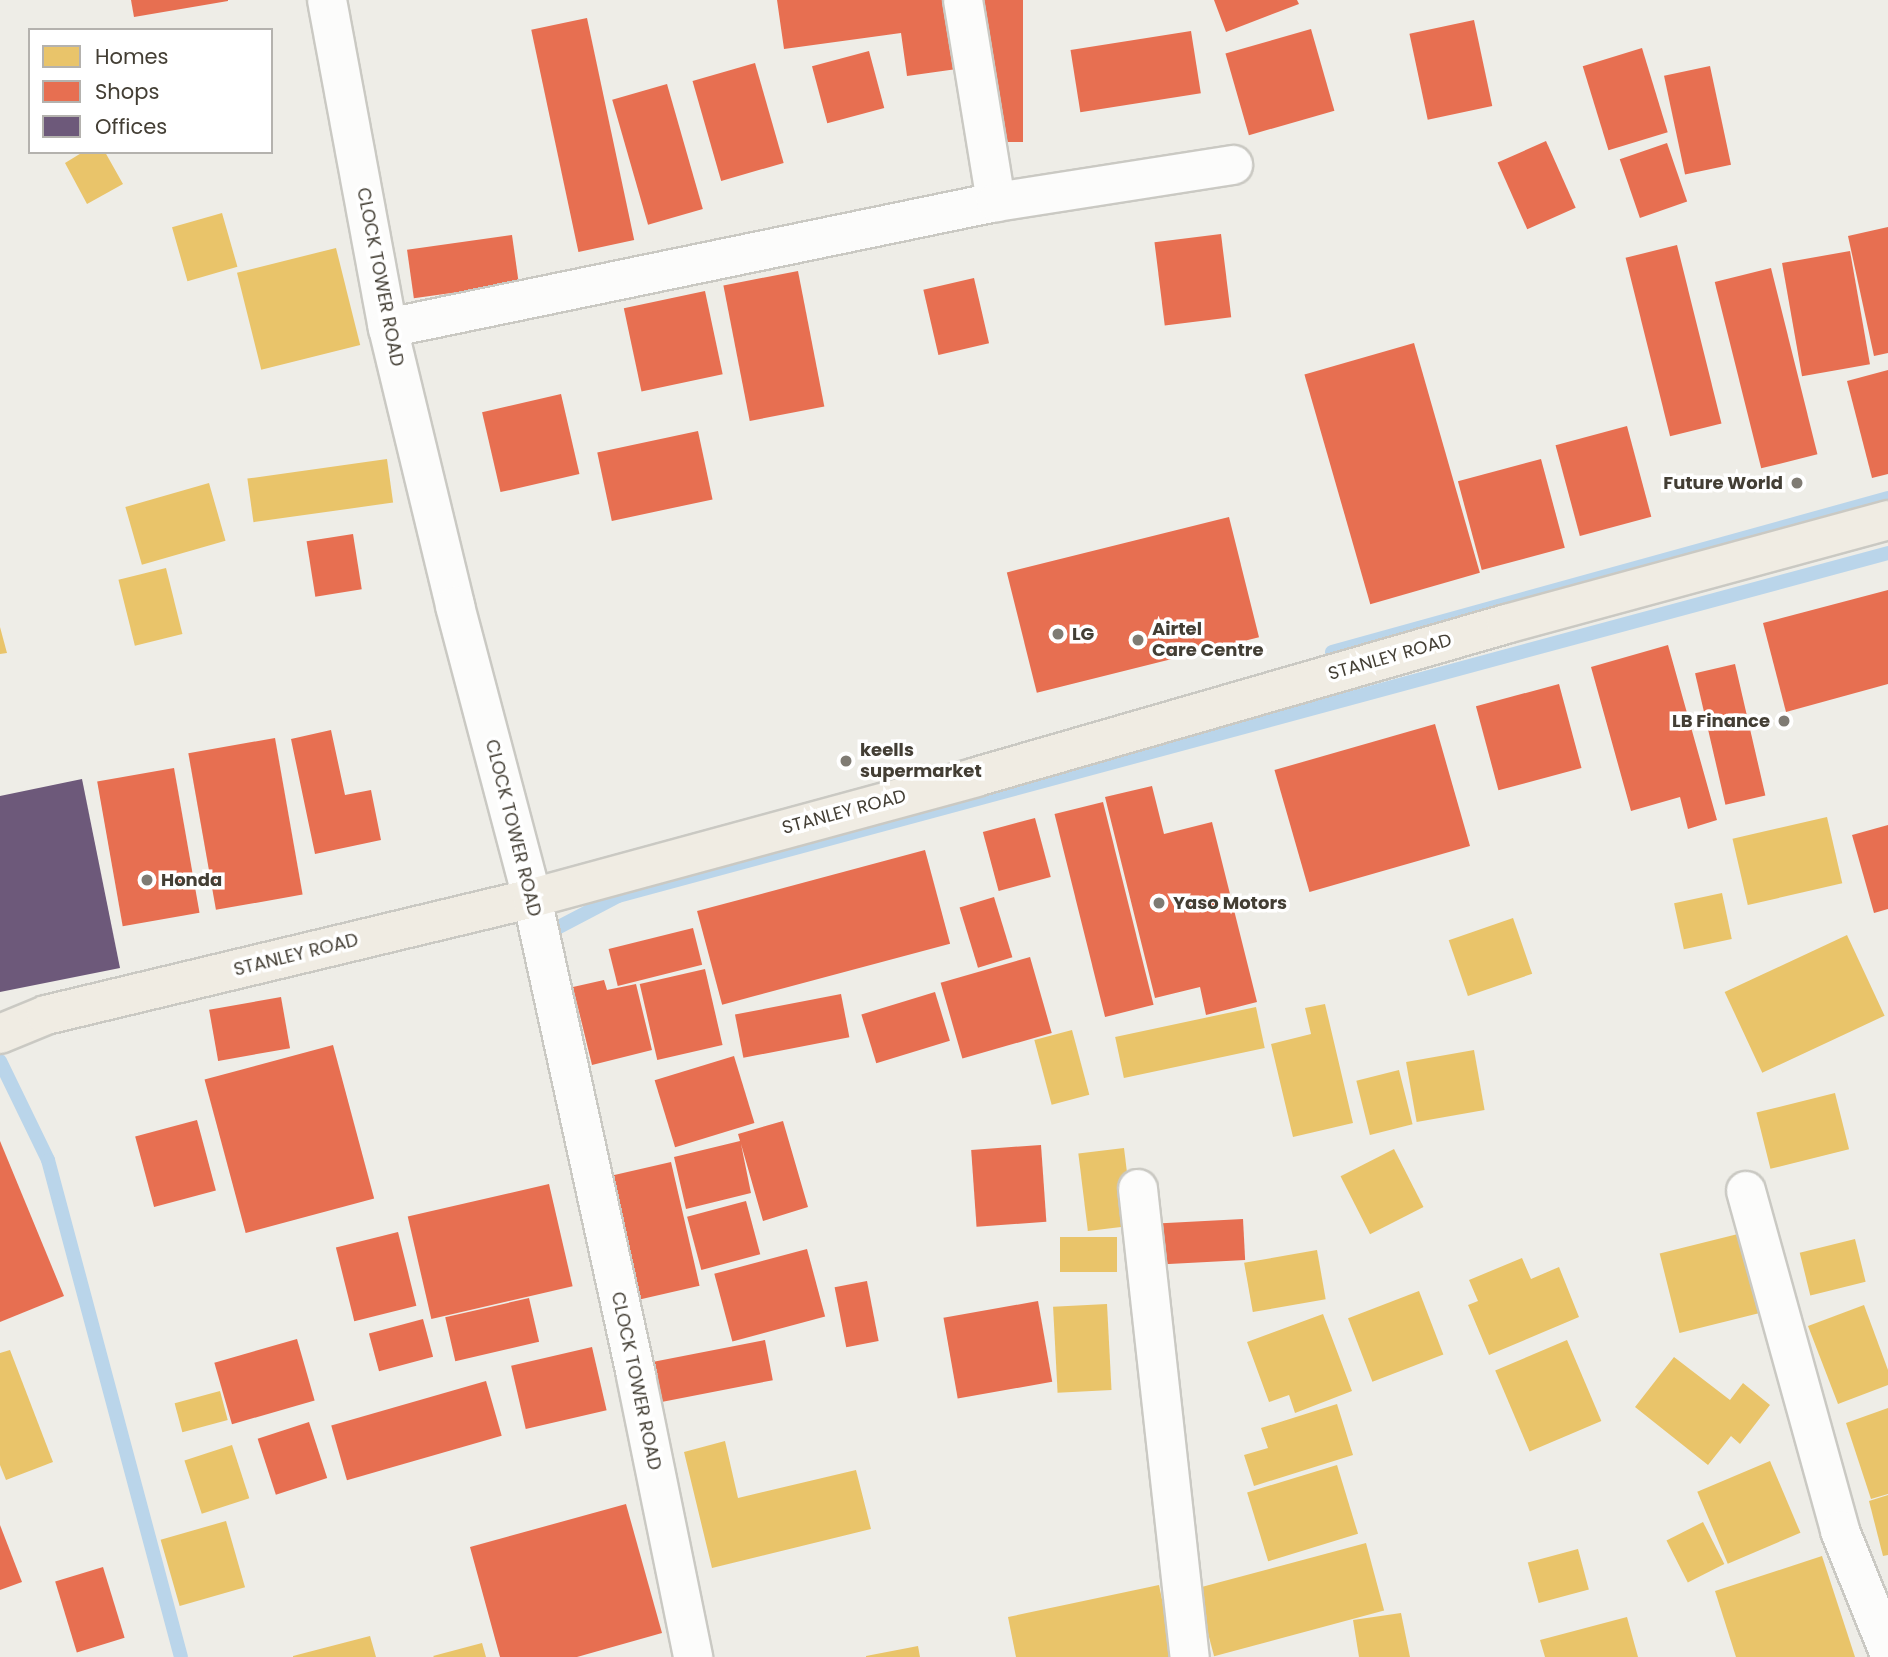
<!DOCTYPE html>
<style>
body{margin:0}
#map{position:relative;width:1888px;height:1657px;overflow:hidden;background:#eeede7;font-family:Poppins,sans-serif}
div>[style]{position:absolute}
.homes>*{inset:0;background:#e9c46a;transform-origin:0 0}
.shops>*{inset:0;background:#e76f51;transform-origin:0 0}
.offices>*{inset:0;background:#6d597a}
.stream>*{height:14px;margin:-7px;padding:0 7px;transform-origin:7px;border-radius:7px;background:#bad5ea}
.roads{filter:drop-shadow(2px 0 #cac9c3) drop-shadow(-2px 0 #cac9c3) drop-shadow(0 2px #cac9c3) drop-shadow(0 -2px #cac9c3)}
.minor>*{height:38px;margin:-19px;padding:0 19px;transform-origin:19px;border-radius:19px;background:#fcfcfb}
.major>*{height:38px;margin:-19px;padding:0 19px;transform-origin:19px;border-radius:19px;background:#f0ece3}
.dots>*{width:19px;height:19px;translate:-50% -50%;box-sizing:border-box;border:4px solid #fff;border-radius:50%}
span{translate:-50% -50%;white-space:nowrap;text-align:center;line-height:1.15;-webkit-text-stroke:7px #fff;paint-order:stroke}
.street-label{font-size:18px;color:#433e34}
.poi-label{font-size:18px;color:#433e34;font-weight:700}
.right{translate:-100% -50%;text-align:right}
.left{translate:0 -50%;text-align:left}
.legend{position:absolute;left:28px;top:28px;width:245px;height:126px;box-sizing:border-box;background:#fff;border:2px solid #b4b2ae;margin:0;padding:9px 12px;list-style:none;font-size:21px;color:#433e34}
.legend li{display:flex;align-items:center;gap:14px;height:35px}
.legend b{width:35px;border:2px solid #b4b2ae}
</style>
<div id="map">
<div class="homes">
<div style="clip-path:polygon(83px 152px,105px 152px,123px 184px,87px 204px,65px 163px)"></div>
<div style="left:222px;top:213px;width:56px;height:52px;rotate:74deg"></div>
<div style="left:336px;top:248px;width:100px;height:102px;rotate:76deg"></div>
<div style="left:387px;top:459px;width:44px;height:141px;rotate:82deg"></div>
<div style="left:209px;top:483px;width:60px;height:87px;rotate:74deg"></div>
<div style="left:166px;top:568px;width:68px;height:49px;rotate:76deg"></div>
<div style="clip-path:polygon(0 627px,7px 653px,0 654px)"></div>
<div style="left:1827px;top:817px;width:68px;height:97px;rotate:77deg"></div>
<div style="left:1722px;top:893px;width:47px;height:49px;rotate:78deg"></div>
<div style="left:1513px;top:918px;width:59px;height:68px;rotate:71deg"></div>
<div style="left:1847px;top:935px;width:89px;height:135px;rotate:65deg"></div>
<div style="clip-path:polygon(1325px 1004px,1353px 1123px,1293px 1137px,1271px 1044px,1311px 1034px,1305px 1008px)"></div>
<div style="left:1256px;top:1007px;width:42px;height:144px;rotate:78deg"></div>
<div style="left:1072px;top:1030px;width:67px;height:39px;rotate:75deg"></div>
<div style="left:1474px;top:1050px;width:61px;height:69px;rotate:80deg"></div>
<div style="left:1399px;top:1070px;width:56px;height:44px;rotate:76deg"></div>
<div style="left:1835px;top:1093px;width:58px;height:81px;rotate:76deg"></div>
<div style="left:1124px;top:1148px;width:78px;height:46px;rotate:83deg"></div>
<div style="left:1394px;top:1149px;width:65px;height:60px;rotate:63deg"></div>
<div style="left:1746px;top:1232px;width:82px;height:89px;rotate:76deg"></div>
<div style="left:1117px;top:1237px;width:35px;height:57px;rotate:90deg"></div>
<div style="left:1855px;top:1239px;width:44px;height:57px;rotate:76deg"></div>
<div style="left:1317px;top:1250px;width:50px;height:74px;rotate:80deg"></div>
<div style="clip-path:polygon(1522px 1258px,1531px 1279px,1559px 1267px,1579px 1317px,1489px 1355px,1468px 1305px,1478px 1301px,1469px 1280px)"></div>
<div style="left:1419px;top:1291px;width:68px;height:76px;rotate:69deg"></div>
<div style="left:1107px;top:1304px;width:86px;height:54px;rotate:87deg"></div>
<div style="clip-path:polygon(1864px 1305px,1888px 1370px,1888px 1385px,1838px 1404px,1808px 1326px)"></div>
<div style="clip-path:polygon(1323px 1314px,1352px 1391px,1295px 1413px,1289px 1395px,1269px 1402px,1247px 1342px)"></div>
<div style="left:1567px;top:1340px;width:88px;height:78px;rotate:67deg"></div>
<div style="clip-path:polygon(10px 1350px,53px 1462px,6px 1480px,0 1465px,0 1353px)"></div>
<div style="clip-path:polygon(1674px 1357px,1730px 1400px,1743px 1383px,1770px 1405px,1740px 1444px,1731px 1436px,1708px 1465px,1635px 1407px)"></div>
<div style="left:220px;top:1391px;width:30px;height:47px;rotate:75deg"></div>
<div style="clip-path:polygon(1337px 1404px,1353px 1455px,1254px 1486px,1244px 1455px,1268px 1448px,1261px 1428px)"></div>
<div style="clip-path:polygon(1888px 1408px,1888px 1494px,1871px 1499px,1846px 1423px)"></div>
<div style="clip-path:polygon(725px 1441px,738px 1498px,856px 1470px,871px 1529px,712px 1568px,684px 1452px)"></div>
<div style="left:232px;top:1445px;width:56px;height:50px;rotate:72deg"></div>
<div style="left:1770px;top:1461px;width:78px;height:79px;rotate:67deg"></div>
<div style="left:1337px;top:1465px;width:72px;height:94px;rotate:73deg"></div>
<div style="clip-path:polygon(1888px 1495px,1888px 1555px,1883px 1556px,1869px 1501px)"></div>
<div style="left:226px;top:1521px;width:69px;height:68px;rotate:74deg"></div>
<div style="left:1703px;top:1522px;width:47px;height:41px;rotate:63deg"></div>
<div style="left:1366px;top:1543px;width:70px;height:176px;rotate:75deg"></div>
<div style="left:1578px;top:1549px;width:42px;height:52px;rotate:75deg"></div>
<div style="clip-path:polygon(1822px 1556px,1855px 1657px,1736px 1657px,1715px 1591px)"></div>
<div style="clip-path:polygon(1159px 1585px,1174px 1657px,1016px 1657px,1008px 1617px)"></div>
<div style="clip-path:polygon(1401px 1613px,1410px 1657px,1359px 1657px,1353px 1620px)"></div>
<div style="clip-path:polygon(1627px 1617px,1638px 1657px,1545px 1657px,1540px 1640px)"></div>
<div style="clip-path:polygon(370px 1636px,376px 1657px,293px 1657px,293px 1656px)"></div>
<div style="clip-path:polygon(482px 1643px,486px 1657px,434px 1657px,433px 1656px)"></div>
<div style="clip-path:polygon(918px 1646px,920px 1657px,866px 1657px,866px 1656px)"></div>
</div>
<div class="shops">
<div style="clip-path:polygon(131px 0,228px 0,228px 1px,134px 17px)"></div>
<div style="clip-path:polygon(777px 0,955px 0,964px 68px,907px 76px,901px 33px,784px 49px)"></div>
<div style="left:972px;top:0;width:51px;height:142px"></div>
<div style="clip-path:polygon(1214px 0,1297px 0,1299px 4px,1226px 32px)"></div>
<div style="left:587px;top:18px;width:227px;height:57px;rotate:78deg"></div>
<div style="left:1474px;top:20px;width:88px;height:66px;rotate:78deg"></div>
<div style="left:1311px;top:29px;width:85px;height:89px;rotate:74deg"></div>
<div style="left:1191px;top:31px;width:63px;height:122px;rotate:81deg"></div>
<div style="left:1642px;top:48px;width:88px;height:62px;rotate:73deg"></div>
<div style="left:869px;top:51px;width:59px;height:59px;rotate:75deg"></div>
<div style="left:755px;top:63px;width:104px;height:65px;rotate:74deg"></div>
<div style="left:1710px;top:66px;width:101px;height:47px;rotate:78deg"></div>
<div style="left:667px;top:84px;width:130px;height:57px;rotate:74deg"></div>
<div style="left:1546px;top:141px;width:73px;height:53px;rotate:66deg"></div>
<div style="left:1667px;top:143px;width:62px;height:50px;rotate:71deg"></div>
<div style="clip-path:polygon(1888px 227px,1888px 353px,1874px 356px,1848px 236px)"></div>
<div style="left:1221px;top:234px;width:84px;height:67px;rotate:83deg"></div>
<div style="left:512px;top:235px;width:49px;height:106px;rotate:82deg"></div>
<div style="left:1677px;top:245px;width:184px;height:53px;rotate:76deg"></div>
<div style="left:1850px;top:251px;width:115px;height:69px;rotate:80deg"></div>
<div style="left:1771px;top:268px;width:192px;height:58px;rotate:76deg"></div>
<div style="left:798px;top:271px;width:138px;height:76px;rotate:79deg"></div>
<div style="left:974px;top:278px;width:67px;height:52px;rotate:77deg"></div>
<div style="left:705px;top:291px;width:85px;height:83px;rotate:78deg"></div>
<div style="left:1414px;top:343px;width:239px;height:114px;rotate:74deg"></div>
<div style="clip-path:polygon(1888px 370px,1888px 474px,1872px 478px,1847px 381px)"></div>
<div style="left:561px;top:394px;width:82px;height:81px;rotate:77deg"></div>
<div style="left:1627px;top:426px;width:94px;height:74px;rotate:75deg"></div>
<div style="left:698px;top:431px;width:70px;height:103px;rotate:78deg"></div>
<div style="left:1541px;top:459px;width:92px;height:86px;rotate:75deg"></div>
<div style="left:1229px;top:517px;width:124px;height:229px;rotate:76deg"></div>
<div style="left:353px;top:534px;width:56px;height:47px;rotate:81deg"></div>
<div style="clip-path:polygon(1888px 590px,1888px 684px,1786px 712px,1763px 623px)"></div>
<div style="clip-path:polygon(1668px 645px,1717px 820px,1688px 829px,1680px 797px,1631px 811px,1591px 667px)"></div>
<div style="left:1735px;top:664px;width:135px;height:41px;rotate:77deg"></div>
<div style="left:1559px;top:684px;width:87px;height:86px;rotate:75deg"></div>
<div style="left:1435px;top:724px;width:127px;height:167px;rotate:74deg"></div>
<div style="clip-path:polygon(331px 730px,345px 795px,371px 790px,381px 840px,315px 854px,291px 739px)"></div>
<div style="left:275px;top:738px;width:159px;height:88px;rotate:80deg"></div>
<div style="left:174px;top:768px;width:147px;height:78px;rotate:80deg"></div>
<div style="clip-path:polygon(1152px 786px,1164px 834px,1212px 822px,1257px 1002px,1206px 1015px,1200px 987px,1155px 998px,1105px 797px)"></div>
<div style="left:1103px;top:802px;width:209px;height:50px;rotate:76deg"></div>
<div style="left:1035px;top:818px;width:61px;height:54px;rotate:75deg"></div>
<div style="clip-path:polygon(1888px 825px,1888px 909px,1874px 913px,1852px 835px)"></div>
<div style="left:925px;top:850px;width:97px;height:236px;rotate:75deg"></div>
<div style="left:994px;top:897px;width:63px;height:36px;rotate:73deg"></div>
<div style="left:693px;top:928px;width:38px;height:87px;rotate:76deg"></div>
<div style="left:1030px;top:957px;width:79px;height:93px;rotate:74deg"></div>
<div style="left:705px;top:969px;width:78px;height:67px;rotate:77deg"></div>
<div style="clip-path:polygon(604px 980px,607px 990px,636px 984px,652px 1050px,592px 1065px,573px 987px)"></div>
<div style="left:935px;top:992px;width:51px;height:77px;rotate:73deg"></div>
<div style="left:841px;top:994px;width:44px;height:108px;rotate:79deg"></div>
<div style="left:281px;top:997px;width:52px;height:73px;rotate:80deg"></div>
<div style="left:333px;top:1045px;width:159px;height:133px;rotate:75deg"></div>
<div style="left:734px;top:1056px;width:70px;height:83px;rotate:73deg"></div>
<div style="left:197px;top:1120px;width:73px;height:64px;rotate:75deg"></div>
<div style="clip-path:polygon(783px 1121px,808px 1207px,763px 1221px,741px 1144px,751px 1193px,686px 1209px,674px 1157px,740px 1141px,738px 1134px)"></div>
<div style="clip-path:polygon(0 1141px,64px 1296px,0 1322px)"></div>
<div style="left:1041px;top:1145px;width:77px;height:70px;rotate:86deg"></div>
<div style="left:671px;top:1162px;width:127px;height:66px;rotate:77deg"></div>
<div style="left:549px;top:1184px;width:105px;height:145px;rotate:77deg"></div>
<div style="left:746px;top:1201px;width:55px;height:61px;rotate:75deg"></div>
<div style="left:1243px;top:1219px;width:41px;height:86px;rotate:87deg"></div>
<div style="left:398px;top:1232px;width:76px;height:64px;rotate:76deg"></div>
<div style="left:807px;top:1249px;width:70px;height:96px;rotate:75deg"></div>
<div style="left:867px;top:1281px;width:61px;height:33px;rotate:79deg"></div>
<div style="left:529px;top:1298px;width:45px;height:86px;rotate:77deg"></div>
<div style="left:1038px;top:1301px;width:82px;height:96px;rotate:80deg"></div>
<div style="left:423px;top:1319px;width:39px;height:56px;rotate:75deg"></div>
<div style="left:297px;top:1339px;width:64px;height:86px;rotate:74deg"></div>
<div style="left:765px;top:1340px;width:41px;height:116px;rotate:79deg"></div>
<div style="left:592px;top:1347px;width:65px;height:83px;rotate:77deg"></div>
<div style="left:486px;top:1381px;width:57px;height:161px;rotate:74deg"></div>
<div style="left:309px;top:1422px;width:59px;height:54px;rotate:72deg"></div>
<div style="clip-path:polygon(626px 1504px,662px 1633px,577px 1657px,500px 1657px,470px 1547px)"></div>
<div style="clip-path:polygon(0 1525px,22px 1582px,0 1590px)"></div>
<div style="left:103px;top:1567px;width:74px;height:50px;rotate:73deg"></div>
</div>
<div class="offices">
<div style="clip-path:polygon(82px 779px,120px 968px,0 992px,0 796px)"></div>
</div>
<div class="stream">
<div style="left:1332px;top:652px;width:577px;rotate:-15.48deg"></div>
<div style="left:555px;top:929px;width:71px;rotate:-27.6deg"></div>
<div style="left:618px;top:896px;width:1316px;rotate:-15.11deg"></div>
<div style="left:0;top:1061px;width:110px;rotate:64.1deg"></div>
<div style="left:48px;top:1160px;width:514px;rotate:75.02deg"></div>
</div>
<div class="roads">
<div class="minor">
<div style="left:327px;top:0;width:334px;rotate:79.5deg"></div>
<div style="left:388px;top:328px;width:286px;rotate:76.4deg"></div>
<div style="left:455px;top:606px;width:302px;rotate:75.2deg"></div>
<div style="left:532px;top:898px;width:489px;rotate:77.7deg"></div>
<div style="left:636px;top:1376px;width:287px;rotate:78.5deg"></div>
<div style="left:963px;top:0;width:205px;rotate:80.7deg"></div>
<div style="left:388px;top:328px;width:621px;rotate:-11.71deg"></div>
<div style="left:996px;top:202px;width:240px;rotate:-8.9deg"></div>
<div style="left:1138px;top:1189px;width:471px;rotate:83.7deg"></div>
<div style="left:1746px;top:1191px;width:353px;rotate:74.5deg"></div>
<div style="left:1840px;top:1531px;width:128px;rotate:68deg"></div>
</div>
<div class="major">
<div style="left:0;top:1034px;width:50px;rotate:-22.4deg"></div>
<div style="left:46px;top:1015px;width:500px;rotate:-13.5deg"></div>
<div style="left:532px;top:898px;width:460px;rotate:-15.2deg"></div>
<div style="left:976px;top:777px;width:552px;rotate:-16.1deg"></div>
<div style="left:1506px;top:624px;width:396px;rotate:-15.2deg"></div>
</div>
</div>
<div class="dots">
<div style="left:1797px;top:483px;background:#7f7b73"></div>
<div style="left:1058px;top:634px;background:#7f7b73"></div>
<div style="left:1138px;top:640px;background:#7f7b73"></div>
<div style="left:1784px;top:721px;background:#7f7b73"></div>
<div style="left:846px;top:761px;background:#7f7b73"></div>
<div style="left:147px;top:880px;background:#7f7b73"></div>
<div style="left:1159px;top:903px;background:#7f7b73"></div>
</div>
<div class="street-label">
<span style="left:380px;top:277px;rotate:79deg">CLOCK TOWER ROAD</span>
<span style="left:1390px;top:657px;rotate:-16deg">STANLEY ROAD</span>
<span style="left:844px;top:812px;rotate:-15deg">STANLEY ROAD</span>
<span style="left:513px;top:828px;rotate:76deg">CLOCK TOWER ROAD</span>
<span style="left:296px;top:955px;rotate:-14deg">STANLEY ROAD</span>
<span style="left:636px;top:1381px;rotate:78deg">CLOCK TOWER ROAD</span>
</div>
<div class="poi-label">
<span class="right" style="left:1783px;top:483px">Future World</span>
<span class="left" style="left:1152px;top:640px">Airtel<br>Care Centre</span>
<span class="left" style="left:1072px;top:634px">LG</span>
<span class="right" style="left:1770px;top:721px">LB Finance</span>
<span class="left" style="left:860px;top:761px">keells<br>supermarket</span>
<span class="left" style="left:161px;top:880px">Honda</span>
<span class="left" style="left:1173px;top:903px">Yaso Motors</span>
</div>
<ul class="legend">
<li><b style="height:19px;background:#e9c46a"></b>Homes</li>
<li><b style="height:19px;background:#e76f51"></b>Shops</li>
<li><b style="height:19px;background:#6d597a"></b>Offices</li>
</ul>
</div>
